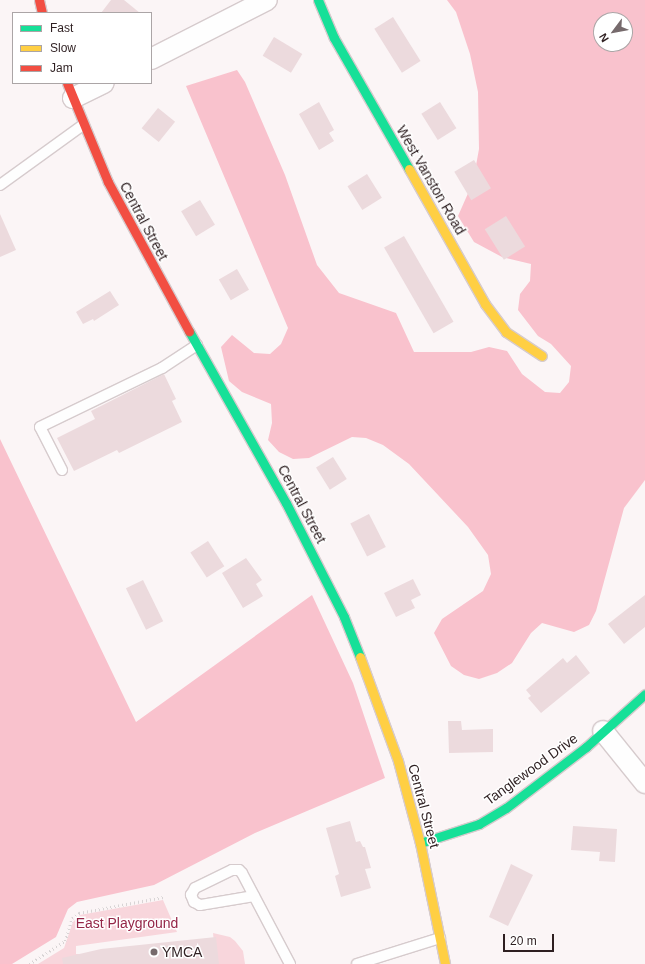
<!DOCTYPE html>
<style>
body{margin:0}
#map{position:relative;width:645px;height:964px;overflow:hidden;background:#fbf5f6;font-family:Arial,sans-serif}
div>[style]{position:absolute}
.green>*{inset:0;background:#f8d6dc}
.forest>*{inset:0;background:#f9c2cd}
.building>*{inset:0;background:#ecdadd;transform-origin:0 0}
.path>*{height:2.5px;margin-top:-1.25px;transform-origin:0;background:repeating-linear-gradient(90deg,#d8d4d5 0 1px,transparent 0 4px)}
.roads{filter:drop-shadow(1px 0 #d6cbcd) drop-shadow(-1px 0 #d6cbcd) drop-shadow(0 1px #d6cbcd) drop-shadow(0 -1px #d6cbcd)}
.lane>*{height:10px;margin:-5px;padding:0 5px;transform-origin:5px;border-radius:5px;background:#fefefe}
.street>*{height:20px;margin:-10px;padding:0 10px;transform-origin:10px;border-radius:10px;background:#fefefe}
.fast>*{height:9px;margin:-4.5px;padding:0 4.5px;transform-origin:4.5px;border-radius:4.5px;background:#16e098}
.slow>*{height:9px;margin:-4.5px;padding:0 4.5px;transform-origin:4.5px;border-radius:4.5px;background:#ffcf43}
.jam>*{height:9px;margin:-4.5px;padding:0 4.5px;transform-origin:4.5px;border-radius:4.5px;background:#f24e42}
.dots>*{width:11px;height:11px;translate:-50% -50%;box-sizing:border-box;border:2px solid #fff;border-radius:50%}
span{translate:-50% -50%;white-space:nowrap;text-align:center;line-height:1.15;-webkit-text-stroke:3px #fff;paint-order:stroke}
.street-label{font-size:14px;color:#2e1f21}
.park-label{font-size:14px;color:#942647}
.poi-label{font-size:14px;color:#2e1f21}
.left{translate:0 -50%;text-align:left}
.legend{position:absolute;left:12px;top:12px;width:140px;height:72px;box-sizing:border-box;background:#fff;border:1px solid #aba5a6;margin:0;padding:5px 7px;list-style:none;font-size:12px;color:#2e1f21}
.legend li{display:flex;align-items:center;gap:8px;height:20px}
.legend b{width:20px;border:1px solid #aba5a6}
.north{position:absolute;left:593px;top:12px;width:40px;height:40px;box-sizing:border-box;background:#fff;border:1px solid #aba5a6;border-radius:50%;rotate:238deg;font-size:11px;font-weight:700;line-height:16px;text-align:center;color:#2e1f21}
.north::after{content:'';display:block;margin:auto;width:14px;height:18px;background:#766a6c;clip-path:polygon(50% 0,100% 100%,50% 72%,0 100%)}
.scale{position:absolute;left:503px;top:934px;width:51px;height:18px;box-sizing:border-box;border:2px solid #2e1f21;border-top:0;padding-left:5px;font-size:12px;line-height:14px;white-space:nowrap;color:#2e1f21;-webkit-text-stroke:3px #fff;paint-order:stroke}
</style>
<div id="map">
<div class="green">
<div style="clip-path:polygon(163px 900px,177px 932px,76px 946px,76px 954px,81px 954px,82px 964px,38px 964px,64px 948px,73px 922px,80px 915px)"></div>
<div style="clip-path:polygon(213px 933px,230px 937px,235px 941px,243px 951px,245px 964px,216px 964px)"></div>
</div>
<div class="forest">
<div style="clip-path:polygon(evenodd,447px 0,645px 0,645px 480px,624px 508px,596px 611px,589px 625px,574px 632px,542px 623px,531px 633px,512px 663px,497px 673px,479px 679px,464px 675px,451px 666px,434px 633px,442px 619px,483px 591px,491px 574px,488px 555px,468px 527px,409px 464px,383px 445px,366px 438px,352px 437px,309px 458px,293px 459px,279px 452px,268px 440px,272px 423px,271px 404px,242px 392px,229px 381px,221px 347px,232px 335px,254px 353px,270px 354px,281px 344px,288px 328px,186px 86px,237px 70px,245px 82px,285px 175px,317px 265px,339px 293px,396px 313px,414px 352px,471px 352px,489px 347px,507px 351px,522px 374px,545px 392px,560px 393px,569px 382px,571px 366px,551px 344px,538px 336px,518px 310px,520px 294px,530px 281px,531px 264px,502px 257px,474px 242px,458px 216px,473px 182px,479px 149px,478px 92px,470px 54px,456px 12px,447px 0,601px 20px,625px 20px,625px 44px,601px 44px,601px 20px)"></div>
<div style="clip-path:polygon(0 439px,136px 722px,312px 595px,353px 683px,385px 778px,255px 833px,154px 885px,77px 902px,68px 909px,56px 937px,12px 964px,0 964px)"></div>
</div>
<div class="building">
<div style="clip-path:polygon(111px 0,124px 0,140px 13px,101px 13px)"></div>
<div style="left:393px;top:17px;width:52px;height:22px;rotate:58deg"></div>
<div style="left:274px;top:37px;width:33px;height:22px;rotate:31deg"></div>
<div style="clip-path:polygon(319px 102px,334px 130px,329px 133px,334px 141px,319px 150px,299px 114px)"></div>
<div style="left:440px;top:102px;width:31px;height:22px;rotate:58deg"></div>
<div style="left:158px;top:108px;width:22px;height:26px;rotate:39deg"></div>
<div style="left:474px;top:160px;width:33px;height:23px;rotate:59deg"></div>
<div style="left:367px;top:174px;width:28px;height:23px;rotate:58deg"></div>
<div style="left:200px;top:200px;width:29px;height:22px;rotate:59deg"></div>
<div style="clip-path:polygon(0 214px,16px 250px,0 257px)"></div>
<div style="left:506px;top:216px;width:36px;height:25px;rotate:58deg"></div>
<div style="left:404px;top:236px;width:99px;height:23px;rotate:60deg"></div>
<div style="left:237px;top:269px;width:24px;height:21px;rotate:60deg"></div>
<div style="clip-path:polygon(110px 291px,119px 305px,94px 321px,93px 319px,83px 324px,76px 312px)"></div>
<div style="clip-path:polygon(164px 374px,176px 399px,172px 401px,182px 422px,119px 453px,117px 450px,74px 471px,57px 438px,95px 419px,91px 411px)"></div>
<div style="left:333px;top:457px;width:26px;height:20px;rotate:58deg"></div>
<div style="left:369px;top:514px;width:37px;height:21px;rotate:63deg"></div>
<div style="left:208px;top:541px;width:30px;height:21px;rotate:57deg"></div>
<div style="clip-path:polygon(246px 558px,262px 580px,256px 584px,263px 596px,243px 608px,222px 573px)"></div>
<div style="clip-path:polygon(413px 579px,421px 595px,411px 600px,415px 608px,396px 617px,384px 593px)"></div>
<div style="left:143px;top:580px;width:46px;height:19px;rotate:64deg"></div>
<div style="clip-path:polygon(645px 595px,645px 627px,624px 644px,608px 624px)"></div>
<div style="clip-path:polygon(576px 655px,590px 673px,541px 713px,528px 698px,531px 696px,526px 690px,563px 658px,567px 663px)"></div>
<div style="clip-path:polygon(448px 721px,461px 721px,462px 730px,493px 729px,493px 752px,449px 753px)"></div>
<div style="clip-path:polygon(350px 821px,356px 842px,360px 841px,363px 847px,365px 847px,371px 868px,365px 869px,371px 888px,341px 897px,335px 876px,339px 874px,326px 828px)"></div>
<div style="clip-path:polygon(573px 826px,617px 829px,615px 862px,599px 861px,600px 852px,571px 850px)"></div>
<div style="clip-path:polygon(511px 864px,533px 875px,508px 926px,489px 917px)"></div>
<div style="clip-path:polygon(216px 937px,219px 964px,63px 964px,62px 958px,101px 949px)"></div>
</div>
<div class="path">
<div style="left:29px;top:964px;width:43px;rotate:-32.6deg"></div>
<div style="left:65px;top:941px;width:24px;rotate:-73deg"></div>
<div style="left:72px;top:918px;width:9px;rotate:-36deg"></div>
<div style="left:79px;top:913px;width:86px;rotate:-10.7deg"></div>
</div>
<div class="roads">
<div class="lane">
<div style="left:0;top:185px;width:102px;rotate:-35.9deg"></div>
<div style="left:62px;top:470px;width:48px;rotate:-117.1deg"></div>
<div style="left:40px;top:427px;width:136px;rotate:-25.8deg"></div>
<div style="left:162px;top:368px;width:42px;rotate:-33.3deg"></div>
<div style="left:254px;top:896px;width:55px;rotate:170.5deg"></div>
<div style="left:200px;top:905px;width:7px;rotate:-153deg"></div>
<div style="left:194px;top:902px;width:8px;rotate:-113deg"></div>
<div style="left:191px;top:895px;width:8px;rotate:-60deg"></div>
<div style="left:195px;top:888px;width:41px;rotate:-25.9deg"></div>
<div style="left:232px;top:870px;width:7px"></div>
<div style="left:239px;top:870px;width:4px;rotate:45deg"></div>
<div style="left:242px;top:873px;width:103px;rotate:62.2deg"></div>
<div style="left:357px;top:964px;width:87px;rotate:-17.4deg"></div>
</div>
<div class="street">
<div style="left:151px;top:59px;width:130px;rotate:-27deg"></div>
<div style="left:73px;top:98px;width:34px;rotate:-26deg"></div>
<div style="left:603px;top:731px;width:67px;rotate:51.1deg"></div>
</div>
<div class="fast">
<div style="left:318px;top:0;width:41px;rotate:67.2deg"></div>
<div style="left:334px;top:38px;width:151px;rotate:60.2deg"></div>
<div style="left:189px;top:331px;width:197px;rotate:60.6deg"></div>
<div style="left:286px;top:503px;width:128px;rotate:63deg"></div>
<div style="left:344px;top:617px;width:43px;rotate:68.2deg"></div>
<div style="left:420px;top:843px;width:62px;rotate:-17.9deg"></div>
<div style="left:479px;top:824px;width:31px;rotate:-31deg"></div>
<div style="left:506px;top:808px;width:101px;rotate:-37.3deg"></div>
<div style="left:586px;top:747px;width:79px;rotate:-41.9deg"></div>
</div>
<div class="slow">
<div style="left:409px;top:169px;width:155px;rotate:60.6deg"></div>
<div style="left:485px;top:304px;width:35px;rotate:53deg"></div>
<div style="left:506px;top:332px;width:43px;rotate:33.7deg"></div>
<div style="left:360px;top:657px;width:111px;rotate:69.9deg"></div>
<div style="left:398px;top:761px;width:85px;rotate:75deg"></div>
<div style="left:420px;top:843px;width:124px;rotate:78.3deg"></div>
</div>
<div class="jam">
<div style="left:39px;top:0;width:13px;rotate:77deg"></div>
<div style="left:67px;top:83px;width:107px;rotate:67.5deg"></div>
<div style="left:108px;top:182px;width:170px;rotate:61.5deg"></div>
</div>
</div>
<div class="dots">
<div style="left:154px;top:952px;background:#766a6c"></div>
</div>
<div class="street-label">
<span style="left:431px;top:180px;rotate:60deg">West Vanston Road</span>
<span style="left:144px;top:221px;rotate:62deg">Central Street</span>
<span style="left:302px;top:504px;rotate:62deg">Central Street</span>
<span style="left:531px;top:769px;rotate:-36deg">Tanglewood Drive</span>
<span style="left:424px;top:806px;rotate:75deg">Central Street</span>
</div>
<div class="park-label">
<span style="left:127px;top:923px">East Playground</span>
</div>
<div class="poi-label">
<span class="left" style="left:162px;top:952px">YMCA</span>
</div>
<ul class="legend">
<li><b style="height:5px;background:#16e098"></b>Fast</li>
<li><b style="height:5px;background:#ffcf43"></b>Slow</li>
<li><b style="height:5px;background:#f24e42"></b>Jam</li>
</ul>
<div class="north">N</div>
<div class="scale">20 m</div>
</div>
